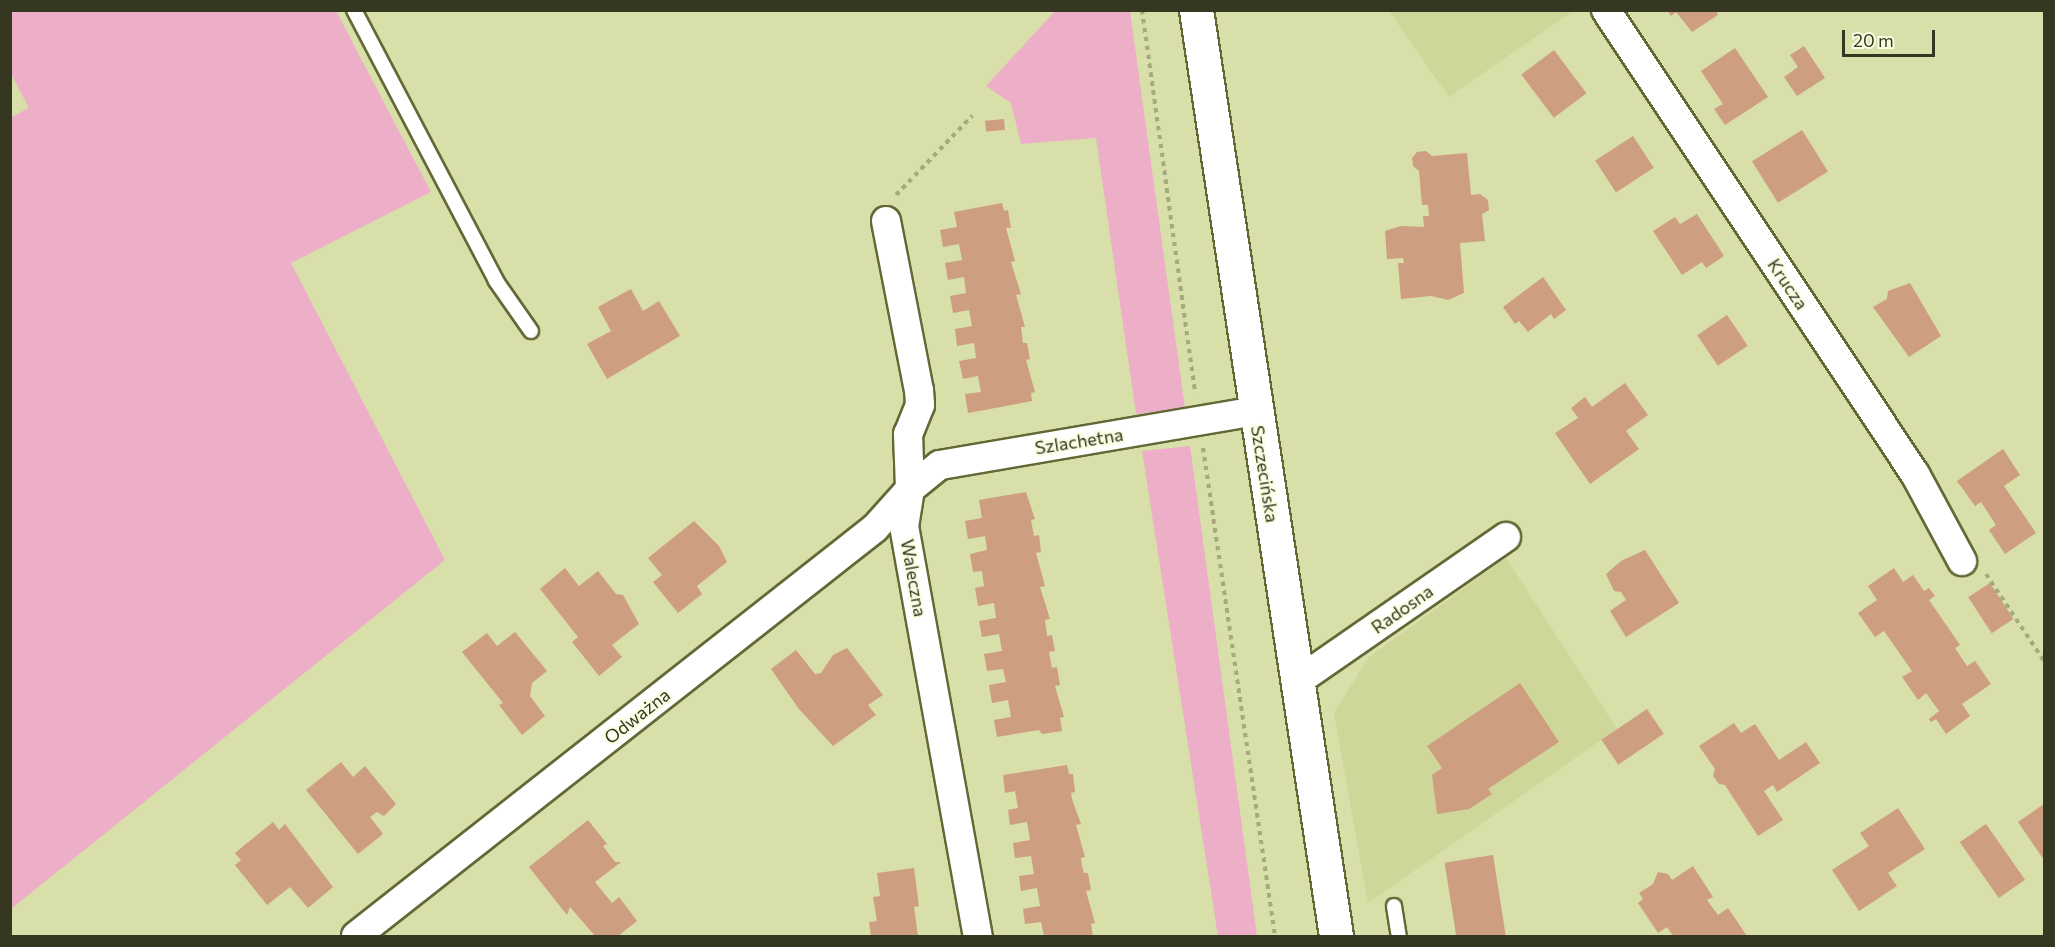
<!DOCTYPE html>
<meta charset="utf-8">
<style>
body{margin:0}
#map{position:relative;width:2055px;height:947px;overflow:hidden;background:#d8dfa9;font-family:Commissioner,sans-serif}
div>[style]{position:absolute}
.built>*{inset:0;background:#cfd699}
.green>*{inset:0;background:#ecafc7}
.building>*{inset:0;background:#ce9e80;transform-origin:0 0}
.path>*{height:4px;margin-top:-2px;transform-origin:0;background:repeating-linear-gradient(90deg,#a4a97e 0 4.5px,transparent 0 9px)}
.roads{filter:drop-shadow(2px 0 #636836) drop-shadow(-2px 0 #636836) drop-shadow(0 2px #636836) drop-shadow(0 -2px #636836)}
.lane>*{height:14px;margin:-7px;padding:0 7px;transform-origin:7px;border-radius:7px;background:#fff}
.street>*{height:28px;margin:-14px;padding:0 14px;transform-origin:14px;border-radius:14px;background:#fff}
.secondary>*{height:33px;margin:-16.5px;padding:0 16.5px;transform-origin:16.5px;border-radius:16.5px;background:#fff}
span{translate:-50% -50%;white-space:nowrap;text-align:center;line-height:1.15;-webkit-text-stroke:4.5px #f9fde2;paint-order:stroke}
.street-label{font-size:18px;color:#353721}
.frame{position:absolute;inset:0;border:12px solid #353721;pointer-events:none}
.scale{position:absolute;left:1842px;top:30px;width:93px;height:27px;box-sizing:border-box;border:3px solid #353721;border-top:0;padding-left:8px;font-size:18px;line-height:21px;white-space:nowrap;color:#353721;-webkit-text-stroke:4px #f9fde2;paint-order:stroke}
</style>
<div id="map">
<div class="built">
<div style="clip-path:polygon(1389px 11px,1573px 11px,1449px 97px)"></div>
<div style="clip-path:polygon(1506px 558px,1617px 729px,1368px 903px,1334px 713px,1368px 658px)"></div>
</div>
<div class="green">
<div style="clip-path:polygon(11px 10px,336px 11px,431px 192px,291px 263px,445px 560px,11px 909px,10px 118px,29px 108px,11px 74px)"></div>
<div style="clip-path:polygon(1055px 11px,1130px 11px,1185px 408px,1136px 414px,1096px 138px,1021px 144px,1011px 103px,986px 86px)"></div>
<div style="clip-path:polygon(1190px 446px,1257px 936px,1218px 936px,1142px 451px)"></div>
</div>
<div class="building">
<div style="clip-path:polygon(1667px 10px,1716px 10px,1718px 15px,1692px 32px,1676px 12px,1671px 16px)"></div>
<div style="clip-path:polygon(1804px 46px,1825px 78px,1797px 96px,1784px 77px,1798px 67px,1790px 55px)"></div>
<div style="clip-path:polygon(1735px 48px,1768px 97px,1725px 125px,1714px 109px,1723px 104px,1701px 71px)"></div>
<div style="left:1554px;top:50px;width:54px;height:41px;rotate:53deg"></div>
<div style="left:1004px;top:119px;width:11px;height:19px;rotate:85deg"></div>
<div style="left:1802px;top:130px;width:49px;height:59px;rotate:58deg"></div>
<div style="left:1633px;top:136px;width:38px;height:45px;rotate:57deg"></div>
<div style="clip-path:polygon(1426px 151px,1432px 156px,1467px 153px,1471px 195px,1480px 194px,1488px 200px,1489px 210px,1482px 214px,1485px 241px,1460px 243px,1464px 293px,1448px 300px,1431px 296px,1401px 299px,1398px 263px,1404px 263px,1403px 258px,1387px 259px,1385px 231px,1401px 226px,1424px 227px,1423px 216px,1429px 216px,1428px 205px,1422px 205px,1419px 171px,1413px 166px,1412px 158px,1417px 152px)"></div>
<div style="clip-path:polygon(1002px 203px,1004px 211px,1008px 210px,1011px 228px,1006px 228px,1015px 261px,1011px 262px,1021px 294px,1016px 295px,1025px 327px,1021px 327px,1023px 343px,1027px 343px,1030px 359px,1026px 360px,1035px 392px,1031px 393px,1032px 401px,968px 413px,965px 394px,981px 392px,978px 376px,963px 379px,959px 361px,976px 358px,974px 343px,957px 346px,955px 329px,972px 326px,969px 310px,953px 313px,950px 296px,966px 293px,964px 277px,948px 280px,945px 263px,962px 260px,959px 244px,943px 247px,940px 230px,957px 227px,954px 212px)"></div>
<div style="clip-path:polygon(1697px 214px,1724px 256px,1706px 268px,1702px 262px,1682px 275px,1653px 231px,1675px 217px,1680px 224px)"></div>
<div style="clip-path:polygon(1543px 277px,1566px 310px,1554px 319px,1551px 314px,1528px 332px,1519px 321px,1515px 324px,1503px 307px)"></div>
<div style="clip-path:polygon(1910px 283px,1941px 336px,1909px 357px,1873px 307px,1887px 299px,1888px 291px)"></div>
<div style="clip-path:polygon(631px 289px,643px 311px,659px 301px,680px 336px,607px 379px,587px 344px,611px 331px,598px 307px)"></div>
<div style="left:1727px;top:315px;width:37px;height:36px;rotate:56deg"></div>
<div style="clip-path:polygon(1625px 383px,1648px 415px,1626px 431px,1639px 449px,1590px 484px,1555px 433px,1578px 418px,1571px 408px,1585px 397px,1592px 407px)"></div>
<div style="clip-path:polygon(2003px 449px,2020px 475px,2004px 486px,2036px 533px,2005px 554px,1989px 530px,1996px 525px,1981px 502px,1975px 506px,1957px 481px)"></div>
<div style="clip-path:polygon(1026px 492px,1035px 519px,1031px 520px,1034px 536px,1039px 535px,1041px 552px,1036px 553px,1045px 586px,1040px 587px,1050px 619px,1045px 620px,1047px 636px,1052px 635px,1055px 651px,1049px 652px,1052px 668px,1057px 667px,1060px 685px,1055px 686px,1064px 717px,1060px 718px,1062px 731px,1042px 734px,1039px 730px,997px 737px,994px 720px,1011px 717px,1008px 700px,992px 703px,989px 685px,1006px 682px,1003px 669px,987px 671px,984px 654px,1002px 651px,999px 634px,982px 637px,979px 621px,996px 618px,994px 603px,978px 606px,975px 588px,984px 586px,982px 571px,973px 572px,970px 554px,987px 550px,985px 536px,968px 539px,965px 521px,982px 518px,979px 500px)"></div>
<div style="clip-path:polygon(694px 521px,719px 546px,727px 562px,697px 586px,702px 594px,678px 613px,653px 582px,662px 575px,648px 558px)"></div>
<div style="clip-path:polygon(1645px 550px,1679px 603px,1626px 637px,1610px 611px,1626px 600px,1621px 592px,1614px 591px,1606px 574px,1621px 561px)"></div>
<div style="clip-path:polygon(565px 568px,579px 586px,598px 571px,616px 594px,623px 595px,639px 624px,612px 645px,622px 657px,599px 676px,572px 642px,578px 637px,540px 589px)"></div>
<div style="clip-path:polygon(1894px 568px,1903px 582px,1913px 575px,1924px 591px,1929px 588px,1935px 596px,1929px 600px,1960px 645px,1955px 648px,1967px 666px,1975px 661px,1991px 684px,1962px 704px,1970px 716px,1946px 734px,1936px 719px,1931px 722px,1929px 719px,1939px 711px,1926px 693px,1918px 700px,1902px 677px,1912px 671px,1884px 631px,1875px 637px,1858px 613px,1877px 600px,1868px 586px)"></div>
<div style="left:1990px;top:583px;width:43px;height:26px;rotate:57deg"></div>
<div style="clip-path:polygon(515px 632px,547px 671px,532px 683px,530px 696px,545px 716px,522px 735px,499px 705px,503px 703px,462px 652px,487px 633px,497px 646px)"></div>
<div style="clip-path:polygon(847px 648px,883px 695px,868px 705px,876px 715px,833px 746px,799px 709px,771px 669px,796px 650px,815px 674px,821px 673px,833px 655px)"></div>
<div style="clip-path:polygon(1520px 683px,1559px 742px,1488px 789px,1492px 794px,1469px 809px,1437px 814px,1432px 775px,1442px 768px,1427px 746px)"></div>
<div style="left:1647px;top:709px;width:30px;height:55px;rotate:56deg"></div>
<div style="clip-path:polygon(1734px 723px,1741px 733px,1755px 724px,1779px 760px,1806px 742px,1820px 763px,1777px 792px,1773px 785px,1764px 791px,1783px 820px,1758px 836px,1725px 785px,1719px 784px,1713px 776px,1715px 769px,1699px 746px)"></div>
<div style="clip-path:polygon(341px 762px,353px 777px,365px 766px,396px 804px,384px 816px,377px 812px,370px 817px,383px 834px,358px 854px,306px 790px)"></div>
<div style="clip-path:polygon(1067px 765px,1069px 774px,1073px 774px,1075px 792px,1071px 793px,1072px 799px,1081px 824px,1076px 825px,1085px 857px,1081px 858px,1082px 866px,1084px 873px,1088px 873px,1091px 890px,1086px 891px,1095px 923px,1091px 924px,1093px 936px,1044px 936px,1041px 922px,1025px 924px,1023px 909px,1040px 906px,1037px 888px,1021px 891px,1019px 876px,1034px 874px,1031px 856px,1015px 858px,1013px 843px,1030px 840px,1027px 822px,1010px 825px,1008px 810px,1018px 808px,1015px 791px,1005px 793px,1003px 775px)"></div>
<div style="clip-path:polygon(2044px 804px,2044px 860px,2018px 822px)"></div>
<div style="clip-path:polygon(1898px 808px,1925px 849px,1888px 873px,1897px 886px,1859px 911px,1832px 870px,1869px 846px,1860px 833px)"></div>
<div style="clip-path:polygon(588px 820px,607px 844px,603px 846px,615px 862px,621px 862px,595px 882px,612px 903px,619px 897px,637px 921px,618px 936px,595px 936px,570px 907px,567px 915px,529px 867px)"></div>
<div style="clip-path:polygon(273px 822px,279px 830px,285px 824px,333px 887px,308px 908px,290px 887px,267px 905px,235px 865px,241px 860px,235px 853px)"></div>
<div style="left:1986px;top:824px;width:68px;height:32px;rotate:55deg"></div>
<div style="left:1493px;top:855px;width:82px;height:49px;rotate:81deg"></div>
<div style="clip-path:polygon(1693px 866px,1713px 897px,1707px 900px,1718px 915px,1728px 908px,1747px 936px,1673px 936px,1667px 927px,1658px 933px,1638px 903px,1643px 899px,1639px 893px,1653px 884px,1658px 872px,1668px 874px,1672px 880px)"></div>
<div style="clip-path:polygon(914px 868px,919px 906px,914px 907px,918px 936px,871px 936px,869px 922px,877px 921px,873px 897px,880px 896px,877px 873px)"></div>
</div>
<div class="path">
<div style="left:1142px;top:10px;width:387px;rotate:82.1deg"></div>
<div style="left:896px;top:195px;width:110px;rotate:-46.1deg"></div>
<div style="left:1203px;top:448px;width:493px;rotate:81.6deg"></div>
<div style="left:1986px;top:574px;width:105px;rotate:56.3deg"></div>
</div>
<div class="roads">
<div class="lane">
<div style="left:354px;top:10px;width:306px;rotate:62.3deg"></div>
<div style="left:496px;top:281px;width:61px;rotate:55deg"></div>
<div style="left:1394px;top:906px;width:30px;rotate:81deg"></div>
</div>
<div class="street">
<div style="left:1606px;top:10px;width:557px;rotate:56.34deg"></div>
<div style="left:1915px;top:474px;width:99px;rotate:61.6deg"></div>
<div style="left:886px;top:221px;width:172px;rotate:79deg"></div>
<div style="left:919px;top:390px;width:15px;rotate:86deg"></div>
<div style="left:920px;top:405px;width:31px;rotate:112deg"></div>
<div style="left:908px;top:434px;width:55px;rotate:87.9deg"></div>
<div style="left:910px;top:489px;width:37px;rotate:99deg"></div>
<div style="left:904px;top:526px;width:417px;rotate:79.8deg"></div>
<div style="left:1298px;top:681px;width:253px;rotate:-34.7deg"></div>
<div style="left:356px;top:936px;width:660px;rotate:-38.17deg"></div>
<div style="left:875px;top:528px;width:52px;rotate:-48.1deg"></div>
<div style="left:910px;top:489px;width:38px;rotate:-39deg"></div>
<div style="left:940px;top:465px;width:320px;rotate:-9.7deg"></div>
</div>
<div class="secondary">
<div style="left:1196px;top:10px;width:937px;rotate:81.4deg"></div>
</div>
</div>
<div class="street-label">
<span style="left:1788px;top:284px;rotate:56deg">Krucza</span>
<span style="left:1079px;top:441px;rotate:-9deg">Szlachetna</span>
<span style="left:1265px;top:474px;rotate:81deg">Szczecińska</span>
<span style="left:914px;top:578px;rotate:80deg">Waleczna</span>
<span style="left:1402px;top:609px;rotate:-35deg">Radosna</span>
<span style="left:637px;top:716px;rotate:-38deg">Odważna</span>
</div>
<div class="frame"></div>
<div class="scale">20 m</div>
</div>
